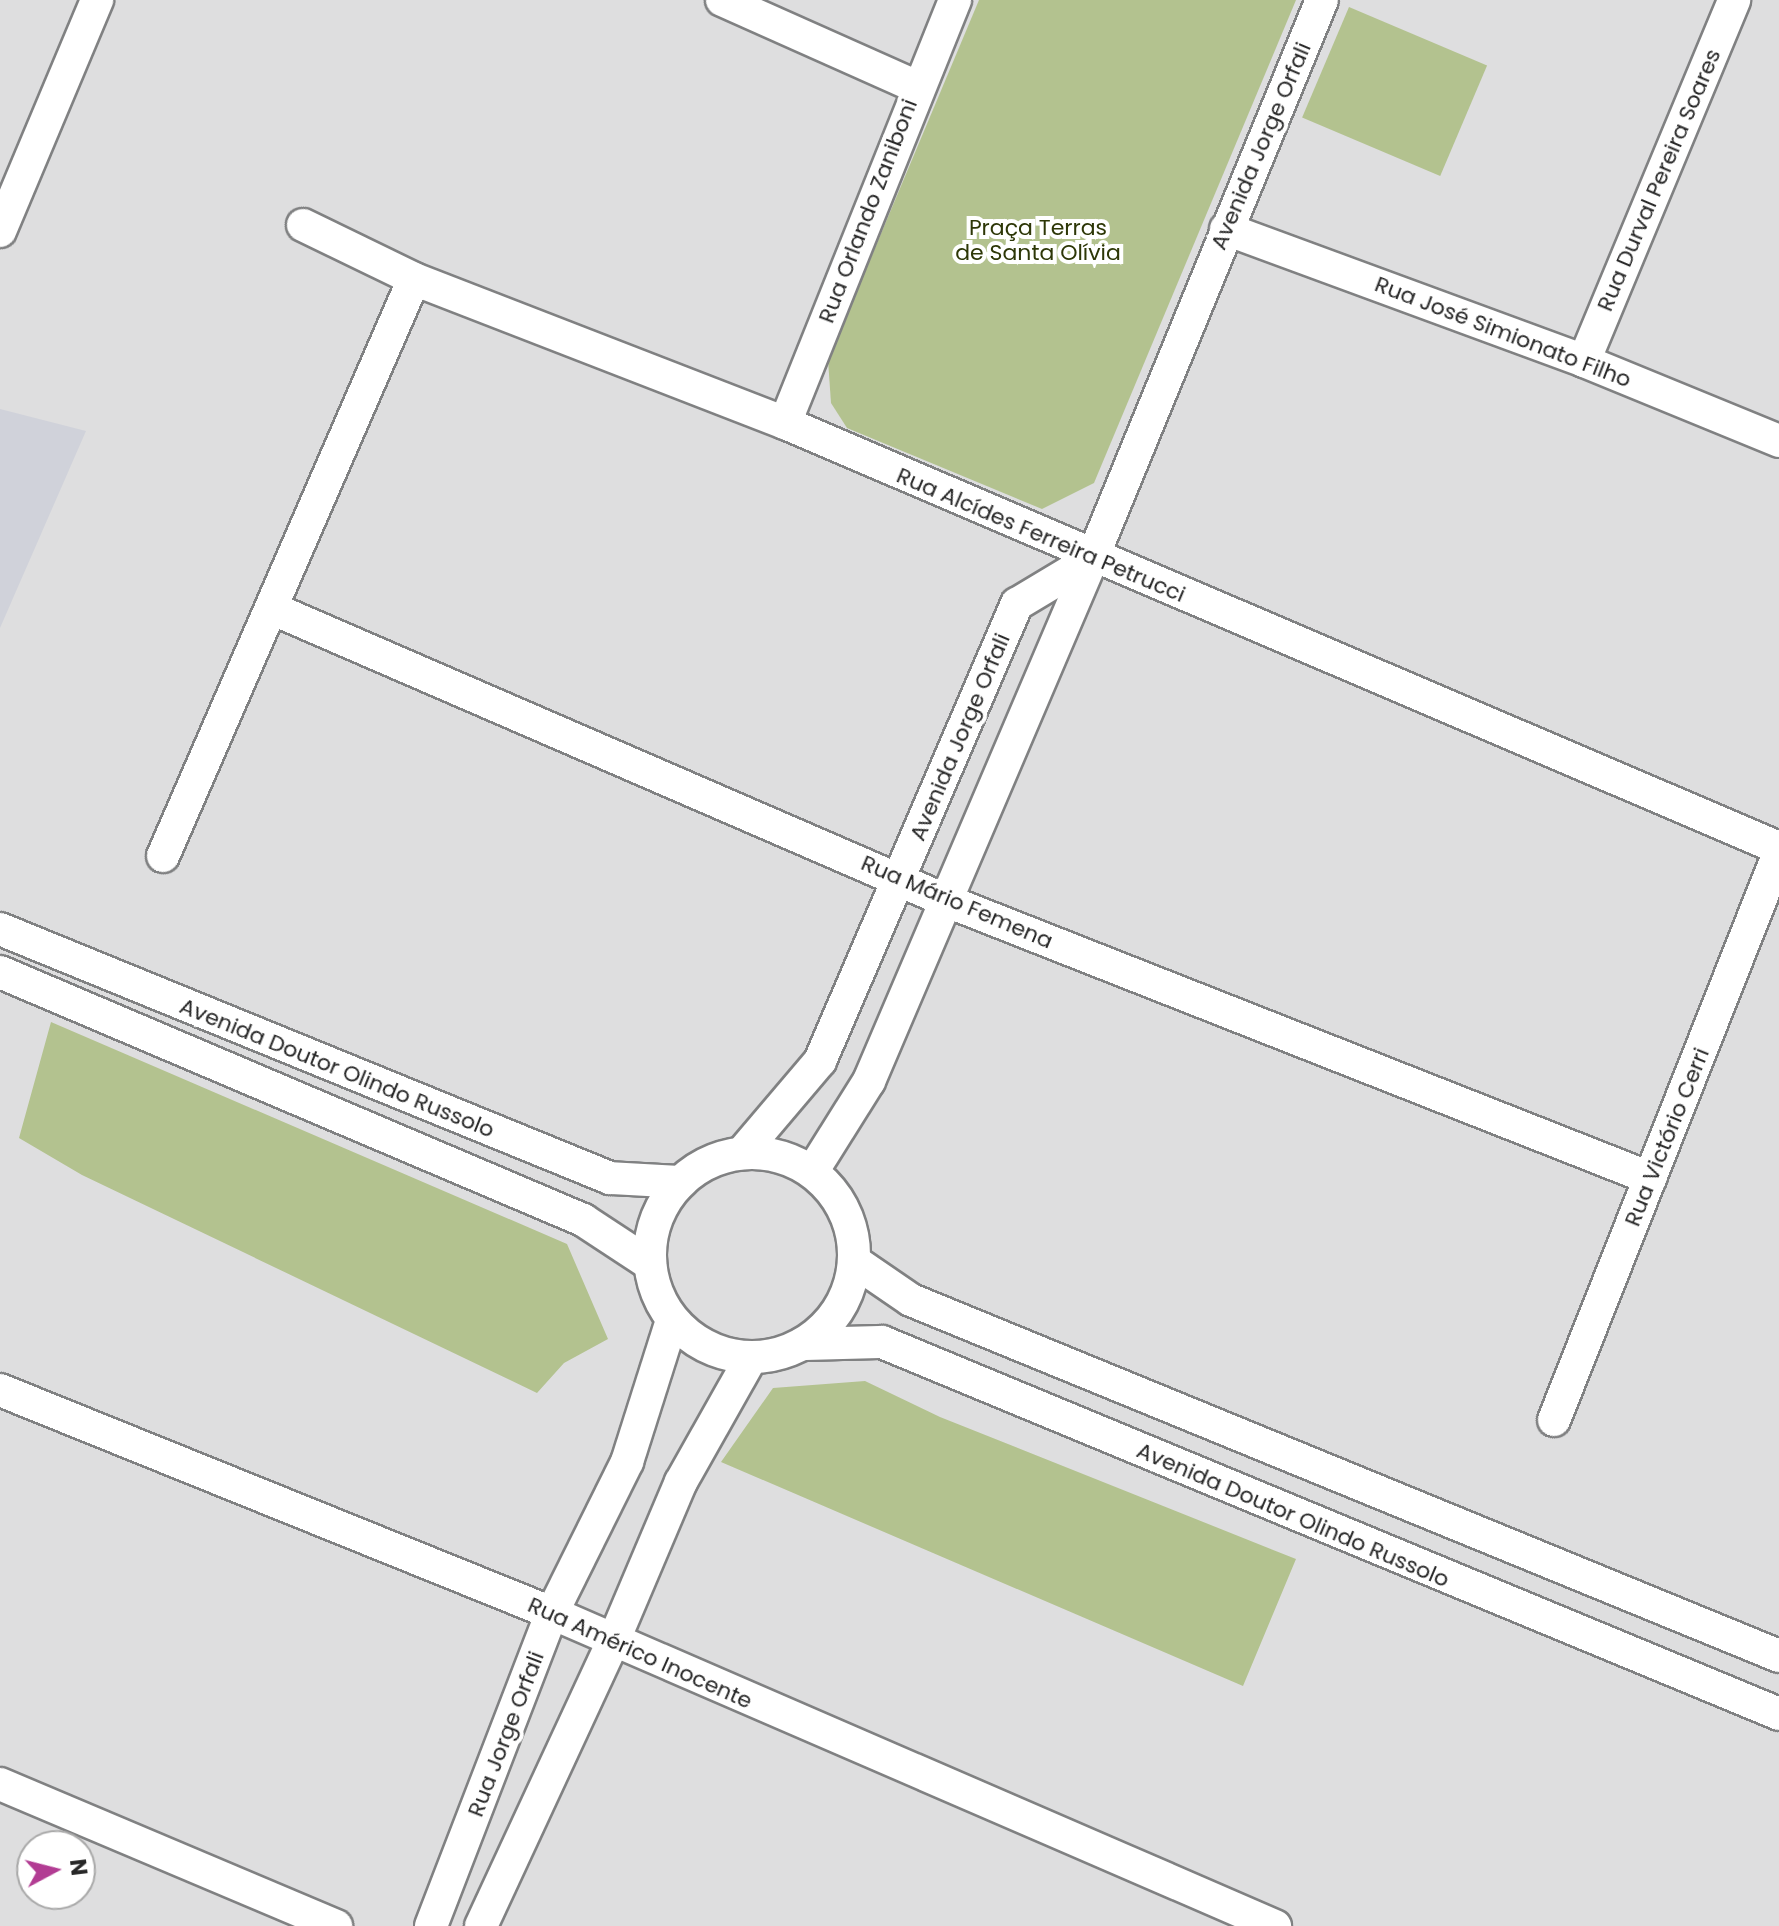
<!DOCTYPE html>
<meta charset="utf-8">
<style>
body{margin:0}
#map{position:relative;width:1779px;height:1926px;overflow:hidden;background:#dededf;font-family:Poppins,sans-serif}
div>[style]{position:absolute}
.built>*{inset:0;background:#d0d2da}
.green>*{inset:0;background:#b3c28f;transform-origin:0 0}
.roads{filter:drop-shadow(2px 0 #808182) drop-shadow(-2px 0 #808182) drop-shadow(0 2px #808182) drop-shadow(0 -2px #808182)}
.street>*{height:32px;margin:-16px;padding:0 16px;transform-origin:16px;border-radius:16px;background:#fff}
.street>.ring{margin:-16px;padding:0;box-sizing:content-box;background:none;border:32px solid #fff;border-radius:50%}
span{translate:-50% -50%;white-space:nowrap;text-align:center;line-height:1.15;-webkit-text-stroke:8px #fff;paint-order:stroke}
.street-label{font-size:22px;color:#272727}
.park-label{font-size:22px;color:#2d3707}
.north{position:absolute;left:16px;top:1830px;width:80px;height:80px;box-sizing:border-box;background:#fff;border:2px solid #a9a9a9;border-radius:50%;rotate:83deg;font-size:22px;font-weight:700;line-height:32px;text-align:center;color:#272727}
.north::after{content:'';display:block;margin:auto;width:28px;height:36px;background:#b23c93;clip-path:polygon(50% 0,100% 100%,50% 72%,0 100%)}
</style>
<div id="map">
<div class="built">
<div style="clip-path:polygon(0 409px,86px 431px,0 628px)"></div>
</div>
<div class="green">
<div style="clip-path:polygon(979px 0,1296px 0,1094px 483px,1042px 509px,847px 428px,831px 403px,828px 360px)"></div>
<div style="left:1349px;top:7px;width:150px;height:120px;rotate:23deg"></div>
<div style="clip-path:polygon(51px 1022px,567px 1244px,608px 1339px,564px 1363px,537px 1393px,82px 1175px,19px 1138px)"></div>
<div style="clip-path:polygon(865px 1381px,940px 1417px,1296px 1559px,1243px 1686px,721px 1462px,773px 1388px)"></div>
</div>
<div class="roads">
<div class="street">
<div style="left:722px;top:0;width:214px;rotate:24deg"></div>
<div style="left:303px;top:225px;width:123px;rotate:25.9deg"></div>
<div style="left:414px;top:279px;width:398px;rotate:21.2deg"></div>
<div style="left:785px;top:423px;width:1081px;rotate:23.15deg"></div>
<div style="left:1226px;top:229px;width:382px;rotate:20.2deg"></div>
<div style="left:1584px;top:361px;width:211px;rotate:22.3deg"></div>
<div style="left:0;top:231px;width:251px;rotate:-67.2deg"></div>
<div style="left:1584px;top:361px;width:391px;rotate:-67.4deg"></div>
<div style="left:785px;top:423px;width:456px;rotate:-68.1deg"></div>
<div style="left:1092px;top:559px;width:604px;rotate:-67.64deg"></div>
<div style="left:271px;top:608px;width:737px;rotate:23.43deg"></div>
<div style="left:947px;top:901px;width:756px;rotate:21.51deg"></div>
<div style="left:163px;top:856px;width:629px;rotate:-66.49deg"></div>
<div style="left:0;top:929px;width:659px;rotate:22.21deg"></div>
<div style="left:610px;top:1178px;width:71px;rotate:3.2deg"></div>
<div style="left:0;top:972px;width:634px;rotate:23.04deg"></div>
<div style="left:583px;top:1220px;width:80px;rotate:33.3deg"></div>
<div style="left:742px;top:1153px;width:121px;rotate:-49.7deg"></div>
<div style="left:820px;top:1061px;width:498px;rotate:-66.7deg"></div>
<div style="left:1017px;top:604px;width:87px;rotate:-31deg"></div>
<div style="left:1092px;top:559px;width:568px;rotate:113.13deg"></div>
<div style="left:869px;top:1081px;width:107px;rotate:122.1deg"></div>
<div class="ring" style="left:650px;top:1153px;width:172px;height:172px"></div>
<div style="left:854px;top:1261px;width:69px;rotate:34.4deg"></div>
<div style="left:911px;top:1300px;width:938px;rotate:22.3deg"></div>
<div style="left:803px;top:1344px;width:79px;rotate:-1.5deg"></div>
<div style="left:882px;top:1342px;width:971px;rotate:22.52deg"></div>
<div style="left:0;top:1390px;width:595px;rotate:22deg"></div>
<div style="left:552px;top:1613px;width:788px;rotate:23.41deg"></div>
<div style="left:1554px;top:1420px;width:610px;rotate:-68.36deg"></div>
<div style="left:0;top:1784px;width:365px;rotate:22.9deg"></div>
<div style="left:431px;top:1926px;width:336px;rotate:-68.9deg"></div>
<div style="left:552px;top:1613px;width:169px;rotate:-63.6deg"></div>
<div style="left:627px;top:1462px;width:149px;rotate:-72.4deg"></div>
<div style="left:481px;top:1926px;width:313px;rotate:-65.1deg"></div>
<div style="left:613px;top:1642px;width:174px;rotate:-67deg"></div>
<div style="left:681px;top:1482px;width:142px;rotate:-60.6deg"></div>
</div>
</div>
<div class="street-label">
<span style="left:1261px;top:146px;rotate:-67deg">Avenida Jorge Orfali</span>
<span style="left:1659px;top:180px;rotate:-67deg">Rua Durval Pereira Soares</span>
<span style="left:868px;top:211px;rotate:-69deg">Rua Orlando Zaniboni</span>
<span style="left:1503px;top:332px;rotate:21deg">Rua José Simionato Filho</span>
<span style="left:1041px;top:535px;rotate:23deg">Rua Alcídes Ferreira Petrucci</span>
<span style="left:960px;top:737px;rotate:-67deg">Avenida Jorge Orfali</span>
<span style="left:957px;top:902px;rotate:23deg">Rua Mário Femena</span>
<span style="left:337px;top:1068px;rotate:22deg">Avenida Doutor Olindo Russolo</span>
<span style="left:1667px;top:1137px;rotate:-68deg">Rua Victório Cerri</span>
<span style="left:1293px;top:1515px;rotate:23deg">Avenida Doutor Olindo Russolo</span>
<span style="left:640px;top:1653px;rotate:24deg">Rua Américo Inocente</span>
<span style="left:506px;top:1734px;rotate:-69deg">Rua Jorge Orfali</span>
</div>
<div class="park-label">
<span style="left:1038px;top:240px">Praça Terras<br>de Santa Olívia</span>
</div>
<div class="north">N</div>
</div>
